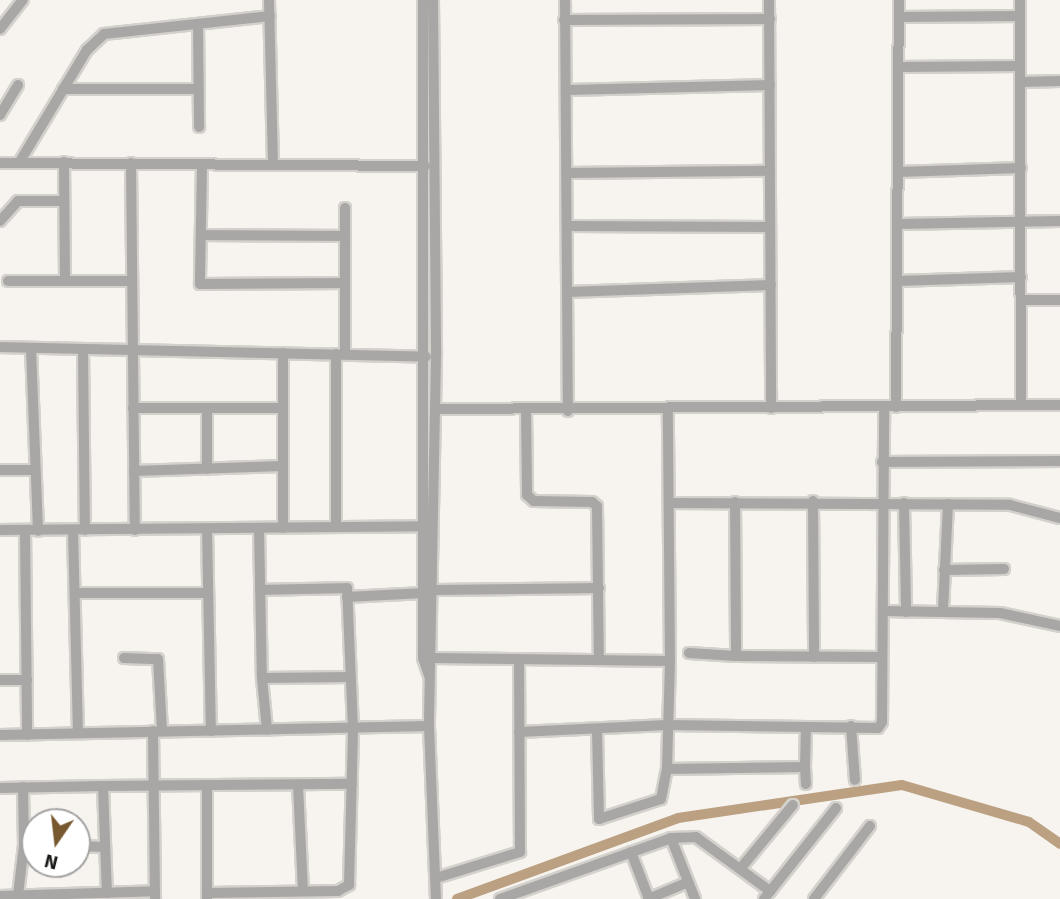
<!DOCTYPE html>
<style>
body{margin:0}
#map{position:relative;width:1060px;height:899px;overflow:hidden;background:#f7f4f0;font-family:Signika,sans-serif}
div>[style]{position:absolute}
.canal>*{height:10px;margin:-5px;padding:0 5px;transform-origin:5px;border-radius:5px;background:#bba182}
.roads{filter:drop-shadow(2px 0 #d4d1cd) drop-shadow(-2px 0 #d4d1cd) drop-shadow(0 2px #d4d1cd) drop-shadow(0 -2px #d4d1cd)}
.minor>*{height:10px;margin:-5px;padding:0 5px;transform-origin:5px;border-radius:5px;background:#a8a7a5}
span{translate:-50% -50%;white-space:nowrap;text-align:center;line-height:1.15;-webkit-text-stroke:7px #fff;paint-order:stroke}
.north{position:absolute;left:21px;top:808px;width:70px;height:70px;box-sizing:border-box;background:#fff;border:2px solid #a3a3a3;border-radius:50%;rotate:194deg;font-size:19px;font-weight:700;line-height:28px;text-align:center;color:#1a1918}
.north::after{content:'';display:block;margin:auto;width:24px;height:32px;background:#78582e;clip-path:polygon(50% 0,100% 100%,50% 72%,0 100%)}
</style>
<div id="map">
<div class="canal">
<div style="left:457px;top:899px;width:235px;rotate:-20.1deg"></div>
<div style="left:678px;top:818px;width:226px;rotate:-8.4deg"></div>
<div style="left:902px;top:785px;width:132px;rotate:16.2deg"></div>
<div style="left:1029px;top:822px;width:38px;rotate:35deg"></div>
</div>
<div class="roads">
<div class="minor">
<div style="left:269px;top:0;width:165px;rotate:88.6deg"></div>
<div style="left:423px;top:0;width:658px;rotate:90deg"></div>
<div style="left:423px;top:658px;width:18px;rotate:71deg"></div>
<div style="left:433px;top:0;width:356px;rotate:89.5deg"></div>
<div style="left:436px;top:356px;width:370px;rotate:91.1deg"></div>
<div style="left:429px;top:726px;width:173px;rotate:87.7deg"></div>
<div style="left:565px;top:0;width:411px;rotate:89.6deg"></div>
<div style="left:769px;top:0;width:408px;rotate:89.7deg"></div>
<div style="left:1020px;top:0;width:405px;rotate:89.9deg"></div>
<div style="left:899px;top:17px;width:121px;rotate:-0.5deg"></div>
<div style="left:564px;top:20px;width:206px;rotate:-0.3deg"></div>
<div style="left:198px;top:24px;width:103px;rotate:89.4deg"></div>
<div style="left:0;top:29px;width:37px;rotate:-52deg"></div>
<div style="left:899px;top:67px;width:121px;rotate:-0.5deg"></div>
<div style="left:1020px;top:82px;width:40px;rotate:-1.4deg"></div>
<div style="left:63px;top:89px;width:135px"></div>
<div style="left:566px;top:90px;width:204px;rotate:-1.4deg"></div>
<div style="left:0;top:115px;width:35px;rotate:-59deg"></div>
<div style="left:64px;top:162px;width:119px;rotate:89.5deg"></div>
<div style="left:0;top:163px;width:425px;rotate:0.4deg"></div>
<div style="left:19px;top:163px;width:132px;rotate:-59deg"></div>
<div style="left:87px;top:50px;width:23px;rotate:-43deg"></div>
<div style="left:104px;top:34px;width:167px;rotate:-6.2deg"></div>
<div style="left:131px;top:163px;width:367px;rotate:89.4deg"></div>
<div style="left:202px;top:164px;width:120px;rotate:91deg"></div>
<div style="left:200px;top:284px;width:145px;rotate:-0.4deg"></div>
<div style="left:898px;top:172px;width:123px;rotate:-1.9deg"></div>
<div style="left:567px;top:173px;width:203px;rotate:-0.6deg"></div>
<div style="left:345px;top:208px;width:146px;rotate:90deg"></div>
<div style="left:0;top:221px;width:27px;rotate:-48deg"></div>
<div style="left:18px;top:201px;width:46px"></div>
<div style="left:898px;top:224px;width:162px;rotate:-1.1deg"></div>
<div style="left:569px;top:226px;width:201px;rotate:0.3deg"></div>
<div style="left:201px;top:235px;width:144px;rotate:0.4deg"></div>
<div style="left:8px;top:281px;width:123px"></div>
<div style="left:897px;top:281px;width:124px;rotate:-1.8deg"></div>
<div style="left:568px;top:292px;width:203px;rotate:-2deg"></div>
<div style="left:1021px;top:300px;width:39px"></div>
<div style="left:0;top:347px;width:426px;rotate:1.3deg"></div>
<div style="left:31px;top:348px;width:183px;rotate:87.8deg"></div>
<div style="left:83px;top:349px;width:181px;rotate:89.4deg"></div>
<div style="left:283px;top:353px;width:175px;rotate:90deg"></div>
<div style="left:336px;top:354px;width:173px;rotate:90deg"></div>
<div style="left:896px;top:407px;width:407px;rotate:-89.6deg"></div>
<div style="left:133px;top:408px;width:150px"></div>
<div style="left:207px;top:408px;width:61px;rotate:90deg"></div>
<div style="left:436px;top:409px;width:624px;rotate:-0.37deg"></div>
<div style="left:526px;top:410px;width:85px;rotate:89.3deg"></div>
<div style="left:527px;top:495px;width:9px;rotate:41deg"></div>
<div style="left:534px;top:501px;width:58px;rotate:1deg"></div>
<div style="left:592px;top:502px;width:6px;rotate:39deg"></div>
<div style="left:597px;top:506px;width:154px;rotate:89.3deg"></div>
<div style="left:882px;top:462px;width:178px;rotate:-0.3deg"></div>
<div style="left:0;top:470px;width:35px"></div>
<div style="left:134px;top:471px;width:149px;rotate:-1.9deg"></div>
<div style="left:813px;top:501px;width:156px;rotate:89.6deg"></div>
<div style="left:735px;top:502px;width:154px;rotate:89.6deg"></div>
<div style="left:736px;top:656px;width:146px;rotate:0.4deg"></div>
<div style="left:669px;top:503px;width:341px;rotate:0.3deg"></div>
<div style="left:1010px;top:505px;width:52px;rotate:14.6deg"></div>
<div style="left:904px;top:503px;width:109px;rotate:88.9deg"></div>
<div style="left:259px;top:528px;width:150px;rotate:88.9deg"></div>
<div style="left:262px;top:678px;width:89px;rotate:-0.6deg"></div>
<div style="left:207px;top:529px;width:202px;rotate:88.9deg"></div>
<div style="left:0;top:530px;width:425px;rotate:-0.5deg"></div>
<div style="left:25px;top:530px;width:205px;rotate:89.4deg"></div>
<div style="left:73px;top:530px;width:203px;rotate:88.6deg"></div>
<div style="left:944px;top:570px;width:60px;rotate:-1deg"></div>
<div style="left:435px;top:590px;width:164px;rotate:-0.7deg"></div>
<div style="left:75px;top:593px;width:133px"></div>
<div style="left:347px;top:597px;width:77px;rotate:-3deg"></div>
<div style="left:943px;top:610px;width:106px;rotate:-87.3deg"></div>
<div style="left:883px;top:611px;width:117px;rotate:1deg"></div>
<div style="left:1000px;top:613px;width:61px;rotate:12.2deg"></div>
<div style="left:689px;top:653px;width:47px;rotate:3.7deg"></div>
<div style="left:124px;top:658px;width:34px;rotate:2deg"></div>
<div style="left:158px;top:659px;width:72px;rotate:86.8deg"></div>
<div style="left:433px;top:658px;width:237px;rotate:0.7deg"></div>
<div style="left:262px;top:678px;width:52px;rotate:84.5deg"></div>
<div style="left:0;top:680px;width:27px"></div>
<div style="left:851px;top:726px;width:54px;rotate:85.8deg"></div>
<div style="left:597px;top:730px;width:89px;rotate:88.7deg"></div>
<div style="left:599px;top:819px;width:65px;rotate:-17.9deg"></div>
<div style="left:661px;top:799px;width:31px;rotate:-79deg"></div>
<div style="left:667px;top:769px;width:108px;rotate:-88.4deg"></div>
<div style="left:670px;top:661px;width:251px;rotate:-90.5deg"></div>
<div style="left:153px;top:731px;width:168px;rotate:89.3deg"></div>
<div style="left:519px;top:732px;width:148px;rotate:-2.7deg"></div>
<div style="left:667px;top:725px;width:211px;rotate:0.8deg"></div>
<div style="left:878px;top:728px;width:7px;rotate:-56deg"></div>
<div style="left:882px;top:722px;width:315px;rotate:-89.6deg"></div>
<div style="left:0;top:735px;width:429px;rotate:-1.2deg"></div>
<div style="left:805px;top:767px;width:17px;rotate:87deg"></div>
<div style="left:667px;top:769px;width:138px;rotate:-0.8deg"></div>
<div style="left:805px;top:767px;width:40px;rotate:-88.6deg"></div>
<div style="left:298px;top:785px;width:106px;rotate:87.3deg"></div>
<div style="left:103px;top:786px;width:249px;rotate:-0.5deg"></div>
<div style="left:23px;top:787px;width:58px;rotate:89deg"></div>
<div style="left:24px;top:845px;width:11px;rotate:5deg"></div>
<div style="left:207px;top:787px;width:112px;rotate:90deg"></div>
<div style="left:0;top:788px;width:103px;rotate:-1.1deg"></div>
<div style="left:103px;top:786px;width:107px;rotate:87.9deg"></div>
<div style="left:671px;top:838px;width:25px;rotate:-2deg"></div>
<div style="left:696px;top:837px;width:92px;rotate:36.1deg"></div>
<div style="left:77px;top:846px;width:28px;rotate:2deg"></div>
<div style="left:631px;top:852px;width:50px;rotate:69deg"></div>
<div style="left:740px;top:869px;width:83px;rotate:-50.4deg"></div>
<div style="left:436px;top:878px;width:88px;rotate:-17.2deg"></div>
<div style="left:520px;top:852px;width:193px;rotate:-90.3deg"></div>
<div style="left:207px;top:893px;width:131px;rotate:-0.9deg"></div>
<div style="left:338px;top:891px;width:13px;rotate:-29deg"></div>
<div style="left:349px;top:885px;width:156px;rotate:-88.5deg"></div>
<div style="left:353px;top:729px;width:141px;rotate:-92.4deg"></div>
<div style="left:347px;top:588px;width:87px;rotate:178.7deg"></div>
<div style="left:18px;top:895px;width:50px;rotate:-83.2deg"></div>
<div style="left:0;top:896px;width:155px;rotate:-1.8deg"></div>
<div style="left:500px;top:899px;width:182px;rotate:-19.6deg"></div>
<div style="left:671px;top:838px;width:66px;rotate:68.5deg"></div>
<div style="left:648px;top:899px;width:41px;rotate:-22.8deg"></div>
<div style="left:764px;top:899px;width:116px;rotate:-51.6deg"></div>
<div style="left:814px;top:899px;width:92px;rotate:-52.5deg"></div>
</div>
</div>
<div class="north">N</div>
</div>
